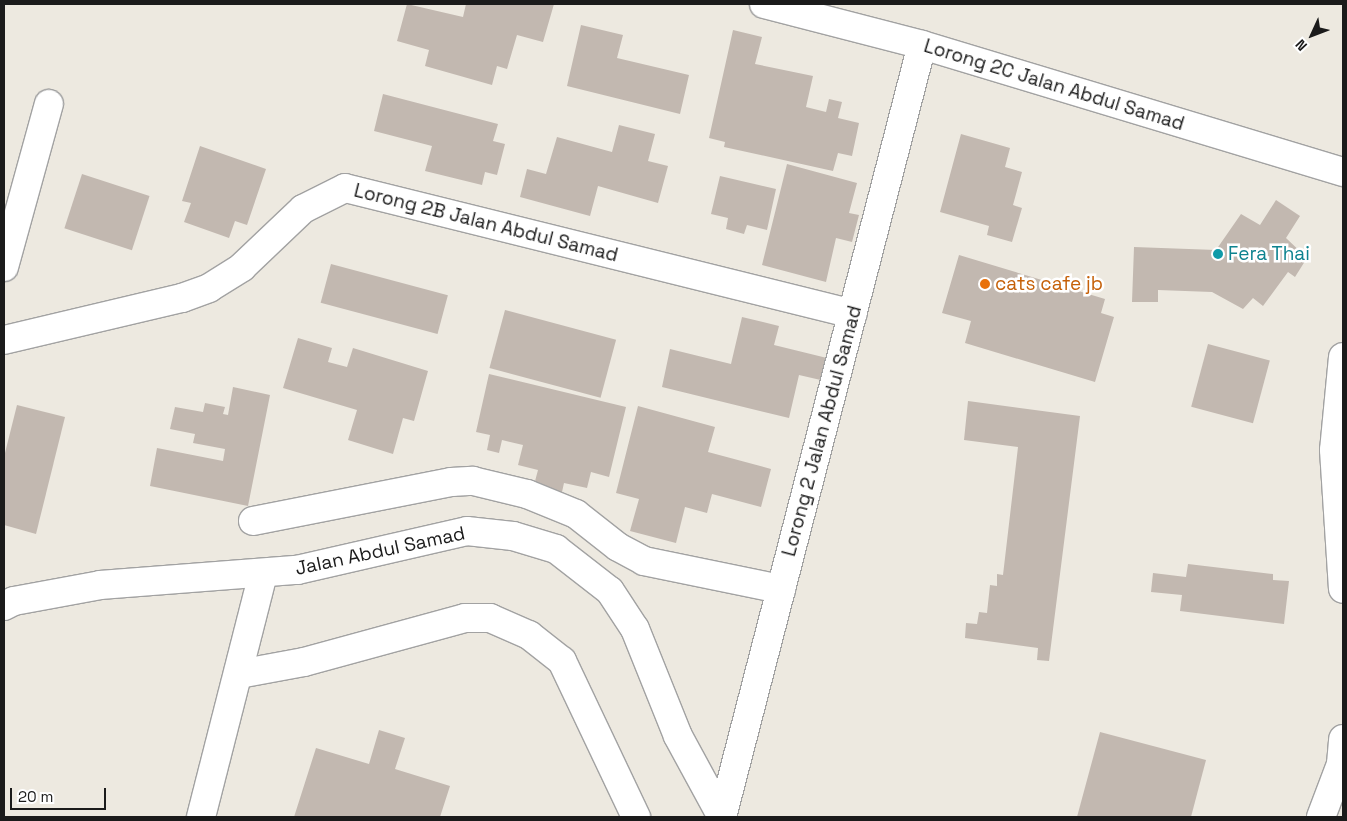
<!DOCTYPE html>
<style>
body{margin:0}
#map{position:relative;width:1347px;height:821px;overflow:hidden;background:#ede9e0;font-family:"Space Grotesk",sans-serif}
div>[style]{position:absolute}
.building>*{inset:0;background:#c2b8b0;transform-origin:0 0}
.roads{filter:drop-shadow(1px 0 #a2a2a2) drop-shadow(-1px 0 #a2a2a2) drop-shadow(0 1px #a2a2a2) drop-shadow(0 -1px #a2a2a2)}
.minor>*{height:28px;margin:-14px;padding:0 14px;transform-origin:14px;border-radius:14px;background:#fff}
.dots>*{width:14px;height:14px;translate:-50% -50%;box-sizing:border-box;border:2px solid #fff;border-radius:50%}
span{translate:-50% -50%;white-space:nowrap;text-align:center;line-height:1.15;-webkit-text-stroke:5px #fff;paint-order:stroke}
.street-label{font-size:19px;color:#1b1b1b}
.culture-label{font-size:19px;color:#0d838f}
.left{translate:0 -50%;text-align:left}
.food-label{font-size:19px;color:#c56008}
.frame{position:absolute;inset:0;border:5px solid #1b1b1b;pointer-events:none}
.north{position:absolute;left:1287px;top:10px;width:50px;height:50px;-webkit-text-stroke:4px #fff;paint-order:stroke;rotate:227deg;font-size:14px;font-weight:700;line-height:20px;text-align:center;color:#1b1b1b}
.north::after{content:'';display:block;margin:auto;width:18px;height:22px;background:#1b1b1b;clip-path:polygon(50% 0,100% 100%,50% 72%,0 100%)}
.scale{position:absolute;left:10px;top:788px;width:96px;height:22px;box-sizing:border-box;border:2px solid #1b1b1b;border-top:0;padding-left:6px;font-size:15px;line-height:18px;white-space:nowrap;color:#1b1b1b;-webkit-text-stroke:4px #fff;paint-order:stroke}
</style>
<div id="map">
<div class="building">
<div style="clip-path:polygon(407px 4px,463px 17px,466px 4px,554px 4px,543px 42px,517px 35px,507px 69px,497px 66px,492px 85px,425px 66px,429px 50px,397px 41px)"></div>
<div style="clip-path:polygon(581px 25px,623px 35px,617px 58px,689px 75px,680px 114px,567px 86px)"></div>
<div style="clip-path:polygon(733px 30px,762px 37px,755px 64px,813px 76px,806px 107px,826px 112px,829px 99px,842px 102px,838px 118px,859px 123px,852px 156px,838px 153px,833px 171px,724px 147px,725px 142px,709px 138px)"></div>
<div style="clip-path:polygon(383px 94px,498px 124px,493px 141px,505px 144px,497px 175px,485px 172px,482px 185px,425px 171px,432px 146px,374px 131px)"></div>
<div style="clip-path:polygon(619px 125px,655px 134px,648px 161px,668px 166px,658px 203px,598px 186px,590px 216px,520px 197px,527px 169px,546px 174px,557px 137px,612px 152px)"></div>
<div style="clip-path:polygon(961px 134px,1010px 148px,1005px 167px,1022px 172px,1013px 205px,1022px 208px,1012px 242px,987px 235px,989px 226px,940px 212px)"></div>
<div style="clip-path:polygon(200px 146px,266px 169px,247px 225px,235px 221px,229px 238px,184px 222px,191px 203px,182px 201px)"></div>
<div style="clip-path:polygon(787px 164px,857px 183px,849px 213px,859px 215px,852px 242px,836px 238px,826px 282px,762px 265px)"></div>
<div style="left:82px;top:174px;width:71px;height:57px;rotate:18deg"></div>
<div style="clip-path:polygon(720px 176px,776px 189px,767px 230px,747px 225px,744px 234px,726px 229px,728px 218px,711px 214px)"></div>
<div style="clip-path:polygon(1276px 200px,1300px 216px,1286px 238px,1307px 258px,1295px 277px,1288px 272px,1263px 306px,1253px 298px,1243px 309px,1212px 292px,1158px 290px,1158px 302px,1132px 302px,1134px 247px,1216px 250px,1241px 214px,1260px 225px)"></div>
<div style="clip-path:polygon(959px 255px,1105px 299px,1101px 313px,1114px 317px,1095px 382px,965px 343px,971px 321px,942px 313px)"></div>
<div style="left:331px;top:264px;width:121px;height:40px;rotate:15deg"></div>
<div style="left:505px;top:310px;width:115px;height:60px;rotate:15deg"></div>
<div style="clip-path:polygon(742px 317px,779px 326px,774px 345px,831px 359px,825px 381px,799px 375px,789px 418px,662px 387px,670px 349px,731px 364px)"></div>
<div style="clip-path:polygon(298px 338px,332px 348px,328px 362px,347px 367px,353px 348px,428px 371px,414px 421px,403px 418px,393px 454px,348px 440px,357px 410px,283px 388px)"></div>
<div style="left:1208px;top:344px;width:64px;height:65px;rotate:15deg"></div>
<div style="clip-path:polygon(489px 374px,626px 407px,609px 477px,591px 472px,587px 488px,564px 483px,562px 492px,534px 485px,538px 470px,518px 465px,523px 445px,502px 440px,499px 453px,487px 450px,490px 435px,476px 432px)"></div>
<div style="clip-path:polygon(233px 387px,270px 395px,248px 506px,150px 486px,157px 448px,223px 461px,225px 449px,193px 443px,195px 434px,170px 429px,175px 407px,203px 412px,205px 403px,225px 407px,223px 414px,228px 415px)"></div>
<div style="clip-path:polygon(968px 401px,1080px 416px,1049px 661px,1037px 660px,1038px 648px,965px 638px,966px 623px,977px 624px,979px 612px,987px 613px,990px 585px,997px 586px,997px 574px,1003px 575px,1018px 447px,964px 440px)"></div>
<div style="clip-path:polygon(17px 405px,65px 417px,36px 534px,4px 525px,4px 457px)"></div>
<div style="clip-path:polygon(638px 406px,715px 427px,708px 452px,771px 469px,761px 507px,712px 494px,707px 513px,685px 507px,676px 543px,630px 531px,639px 499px,616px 493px)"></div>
<div style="clip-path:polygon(1188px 564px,1273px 574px,1273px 580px,1289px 581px,1284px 624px,1180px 611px,1182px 595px,1151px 592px,1153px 573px,1186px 577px)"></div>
<div style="clip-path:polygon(379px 730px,405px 738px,395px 769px,450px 786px,440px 817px,294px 817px,316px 748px,369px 764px)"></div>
<div style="clip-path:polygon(1100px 732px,1206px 760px,1191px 817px,1077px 817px)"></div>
</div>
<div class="roads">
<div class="minor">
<div style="left:764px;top:4px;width:163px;rotate:14.5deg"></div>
<div style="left:922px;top:45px;width:440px;rotate:16.8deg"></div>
<div style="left:4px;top:267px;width:169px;rotate:-74.6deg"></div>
<div style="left:4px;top:340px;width:183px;rotate:-13.3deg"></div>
<div style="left:182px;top:298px;width:29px;rotate:-20deg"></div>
<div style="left:209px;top:288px;width:39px;rotate:-32deg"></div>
<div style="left:242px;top:267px;width:84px;rotate:-43.6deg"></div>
<div style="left:303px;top:209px;width:47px;rotate:-26.6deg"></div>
<div style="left:345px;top:188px;width:523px;rotate:13.93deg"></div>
<div style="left:1343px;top:357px;width:93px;rotate:95.5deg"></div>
<div style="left:1334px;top:450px;width:139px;rotate:86.3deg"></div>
<div style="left:253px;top:521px;width:202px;rotate:-11.1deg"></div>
<div style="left:451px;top:482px;width:22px;rotate:-3deg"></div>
<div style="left:473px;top:481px;width:56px;rotate:13.5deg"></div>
<div style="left:527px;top:494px;width:53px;rotate:22.2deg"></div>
<div style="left:576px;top:514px;width:53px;rotate:38.2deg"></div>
<div style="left:618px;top:547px;width:30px;rotate:28deg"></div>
<div style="left:644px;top:561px;width:140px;rotate:11.6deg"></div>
<div style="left:4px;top:606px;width:11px;rotate:-27deg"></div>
<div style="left:14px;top:601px;width:87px;rotate:-10.5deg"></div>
<div style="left:100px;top:585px;width:198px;rotate:-4.4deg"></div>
<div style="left:297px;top:570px;width:174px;rotate:-12.9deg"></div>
<div style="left:467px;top:531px;width:46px;rotate:6.2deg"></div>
<div style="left:513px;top:536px;width:45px;rotate:16.8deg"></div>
<div style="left:556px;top:549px;width:68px;rotate:37.9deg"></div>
<div style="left:610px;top:591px;width:45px;rotate:56.7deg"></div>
<div style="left:635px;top:629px;width:115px;rotate:68.1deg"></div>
<div style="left:678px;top:736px;width:92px;rotate:61.5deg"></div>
<div style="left:239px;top:674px;width:66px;rotate:-10.5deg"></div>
<div style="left:304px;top:662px;width:167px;rotate:-15.3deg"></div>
<div style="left:465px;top:618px;width:25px"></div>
<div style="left:490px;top:618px;width:43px;rotate:23.6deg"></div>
<div style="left:529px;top:635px;width:42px;rotate:38.2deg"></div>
<div style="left:562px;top:661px;width:173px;rotate:64.6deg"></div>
<div style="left:201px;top:817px;width:251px;rotate:-75.7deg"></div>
<div style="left:722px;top:817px;width:797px;rotate:-75.48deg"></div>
<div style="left:1321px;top:817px;width:57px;rotate:-69.3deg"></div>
<div style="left:1341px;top:764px;width:25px;rotate:-85deg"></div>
</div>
</div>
<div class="dots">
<div style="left:1218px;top:254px;background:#0f9aa8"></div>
<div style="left:985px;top:284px;background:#e8710a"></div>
</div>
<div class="street-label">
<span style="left:1054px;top:85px;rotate:17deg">Lorong 2C Jalan Abdul Samad</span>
<span style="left:486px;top:223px;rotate:14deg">Lorong 2B Jalan Abdul Samad</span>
<span style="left:822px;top:431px;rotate:-75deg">Lorong 2 Jalan Abdul Samad</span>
<span style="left:380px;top:551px;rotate:-12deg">Jalan Abdul Samad</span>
</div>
<div class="culture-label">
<span class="left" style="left:1228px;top:254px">Fera Thai</span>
</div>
<div class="food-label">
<span class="left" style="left:995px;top:284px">cats cafe jb</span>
</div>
<div class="frame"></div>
<div class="north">N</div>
<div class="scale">20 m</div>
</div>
